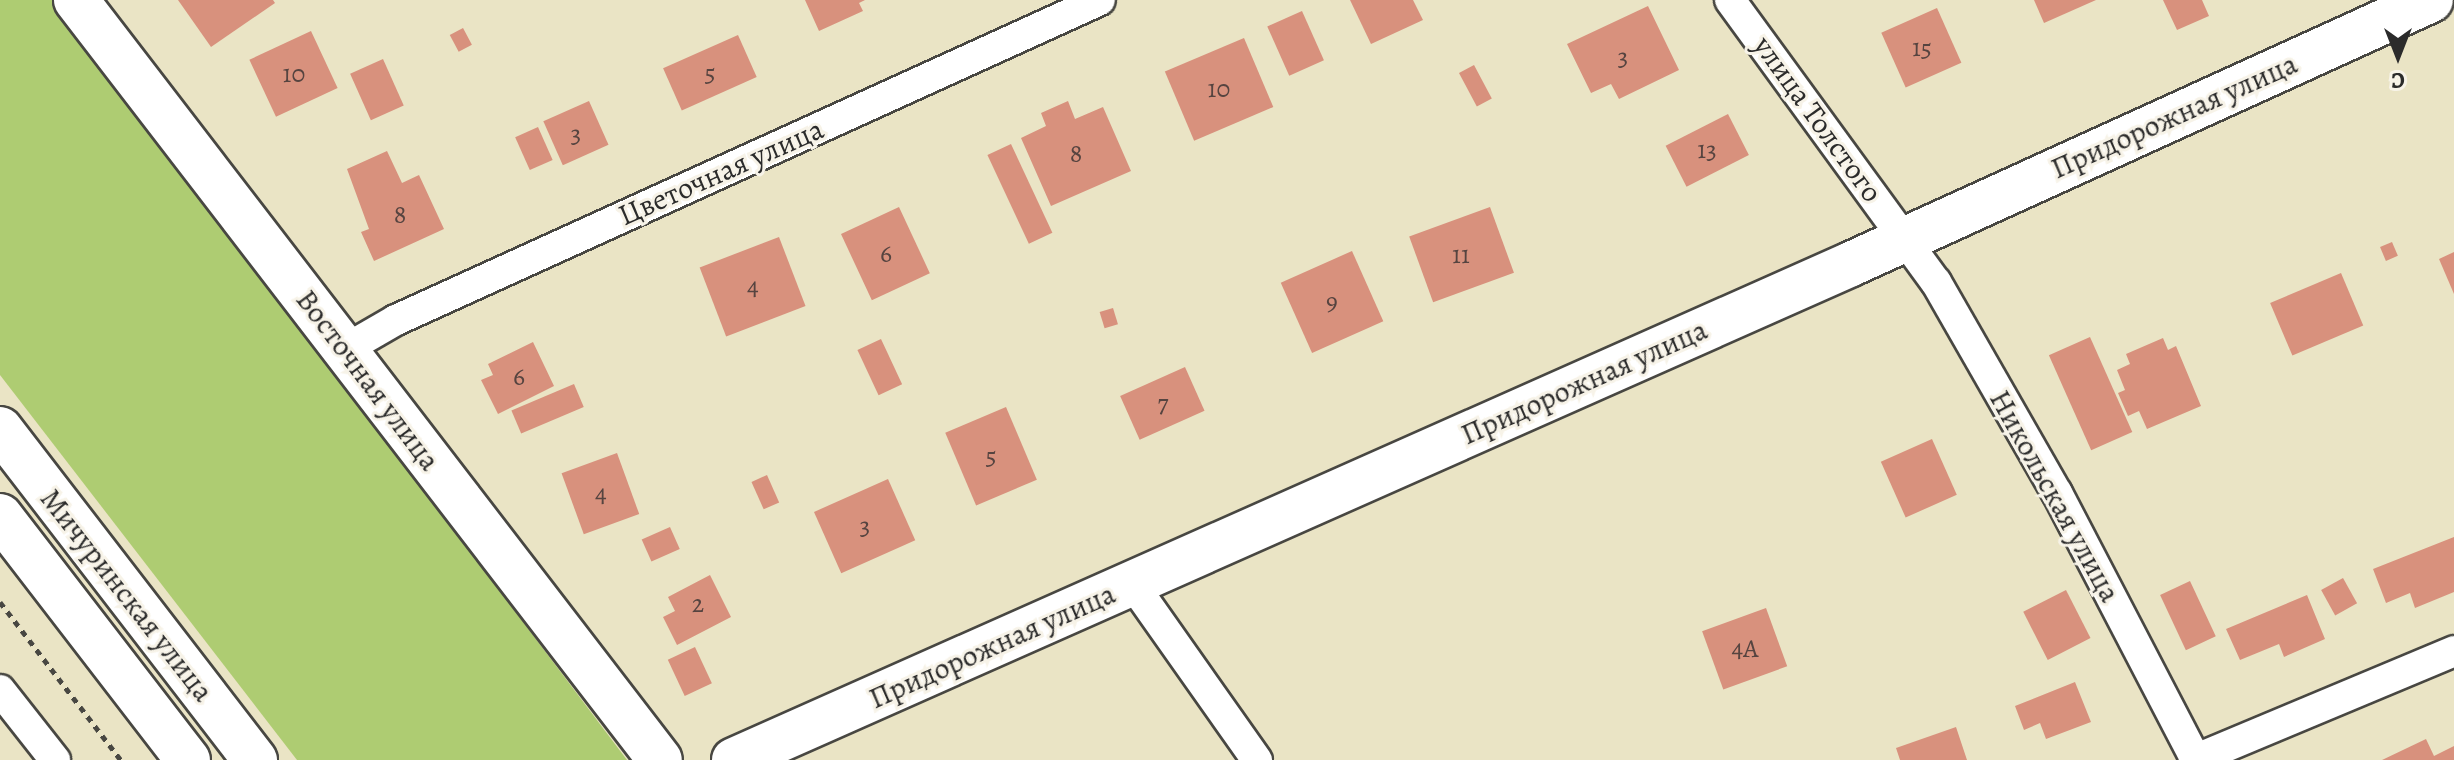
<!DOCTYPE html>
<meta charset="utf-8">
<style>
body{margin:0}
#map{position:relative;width:2454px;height:760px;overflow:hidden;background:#eae4c5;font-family:Alegreya,serif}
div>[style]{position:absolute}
.green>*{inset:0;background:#aecc72}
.building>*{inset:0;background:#d8917d;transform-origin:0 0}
.path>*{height:5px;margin-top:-2.5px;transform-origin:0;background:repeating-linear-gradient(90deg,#484742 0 6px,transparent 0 12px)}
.roads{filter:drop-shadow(2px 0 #484742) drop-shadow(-2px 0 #484742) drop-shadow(0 2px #484742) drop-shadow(0 -2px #484742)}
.street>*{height:30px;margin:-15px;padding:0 15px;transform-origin:15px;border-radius:15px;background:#fff}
.secondary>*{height:44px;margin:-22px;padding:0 22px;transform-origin:22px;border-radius:22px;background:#fff}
.primary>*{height:44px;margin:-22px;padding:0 22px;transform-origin:22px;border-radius:22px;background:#fff}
span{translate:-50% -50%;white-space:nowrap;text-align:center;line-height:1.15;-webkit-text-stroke:6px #f7f3e8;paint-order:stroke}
.number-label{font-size:26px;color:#564440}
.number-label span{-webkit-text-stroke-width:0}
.street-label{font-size:30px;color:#2b2b2b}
.north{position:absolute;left:2358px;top:16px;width:80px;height:80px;-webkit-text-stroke:6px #f7f3e8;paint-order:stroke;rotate:180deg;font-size:22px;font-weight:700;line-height:32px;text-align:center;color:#2b2b2b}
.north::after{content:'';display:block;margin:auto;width:28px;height:36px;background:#2b2b2b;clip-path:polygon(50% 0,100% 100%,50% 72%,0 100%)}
</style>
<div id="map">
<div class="green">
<div style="clip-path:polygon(0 0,55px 0,627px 760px,297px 760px,0 375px)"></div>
</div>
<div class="building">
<div style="clip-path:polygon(178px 0,273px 0,275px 3px,211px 47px)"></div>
<div style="clip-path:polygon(805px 0,865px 0,859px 3px,863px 11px,819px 31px)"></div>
<div style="clip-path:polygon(1350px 0,1413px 0,1423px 20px,1371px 44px)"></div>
<div style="clip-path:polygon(2034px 0,2096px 0,2044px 23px)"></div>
<div style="clip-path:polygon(2163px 0,2202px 0,2209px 16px,2177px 30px)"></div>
<div style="clip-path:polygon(1648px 6px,1679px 70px,1619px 99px,1611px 84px,1591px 93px,1567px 44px)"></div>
<div style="left:1937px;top:8px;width:60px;height:61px;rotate:66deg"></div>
<div style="left:1302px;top:11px;width:54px;height:38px;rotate:66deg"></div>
<div style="left:463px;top:28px;width:19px;height:15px;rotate:62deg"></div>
<div style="left:311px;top:31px;width:63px;height:68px;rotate:65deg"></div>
<div style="left:738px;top:35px;width:46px;height:82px;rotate:66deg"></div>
<div style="left:1244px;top:38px;width:75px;height:86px;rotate:67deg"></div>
<div style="left:383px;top:59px;width:51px;height:36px;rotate:66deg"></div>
<div style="left:1474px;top:65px;width:38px;height:17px;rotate:62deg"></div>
<div style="left:589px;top:101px;width:48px;height:50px;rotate:66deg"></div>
<div style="clip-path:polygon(1068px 101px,1075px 119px,1103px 107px,1131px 171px,1051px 206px,1021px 138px,1046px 126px,1041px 113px)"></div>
<div style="left:1728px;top:114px;width:46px;height:70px;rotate:63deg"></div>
<div style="left:538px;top:127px;width:36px;height:25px;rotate:66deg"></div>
<div style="left:1011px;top:144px;width:98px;height:26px;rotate:65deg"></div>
<div style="clip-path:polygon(387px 151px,402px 183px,419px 175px,444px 229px,374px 261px,361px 232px,369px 229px,347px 169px)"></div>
<div style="left:899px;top:207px;width:73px;height:64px;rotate:65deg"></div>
<div style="left:1490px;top:207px;width:70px;height:86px;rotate:70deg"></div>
<div style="left:779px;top:237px;width:74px;height:85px;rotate:69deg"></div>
<div style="left:2392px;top:242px;width:15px;height:13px;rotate:67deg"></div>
<div style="left:1352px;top:251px;width:77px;height:78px;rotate:66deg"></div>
<div style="clip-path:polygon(2454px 252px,2454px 294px,2439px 259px)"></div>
<div style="left:2341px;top:273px;width:57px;height:77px;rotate:67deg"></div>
<div style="left:1113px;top:308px;width:17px;height:14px;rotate:73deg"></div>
<div style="left:2090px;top:337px;width:104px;height:45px;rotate:66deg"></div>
<div style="clip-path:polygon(2163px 338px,2168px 350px,2176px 346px,2201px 406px,2147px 429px,2139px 411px,2128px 416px,2118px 393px,2125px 390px,2117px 370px,2130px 364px,2126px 354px)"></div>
<div style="left:881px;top:339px;width:50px;height:26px;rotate:65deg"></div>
<div style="clip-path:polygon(533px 342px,554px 386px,498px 414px,481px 380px,493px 375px,488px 364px)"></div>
<div style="left:1185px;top:367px;width:48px;height:71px;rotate:66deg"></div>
<div style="left:574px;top:384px;width:25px;height:68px;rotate:67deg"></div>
<div style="left:1006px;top:407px;width:79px;height:66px;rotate:67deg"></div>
<div style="left:1932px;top:439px;width:61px;height:56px;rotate:66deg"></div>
<div style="left:617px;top:453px;width:65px;height:59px;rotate:70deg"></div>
<div style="left:767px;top:475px;width:30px;height:17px;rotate:66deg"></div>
<div style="left:888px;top:479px;width:67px;height:81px;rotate:66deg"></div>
<div style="left:670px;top:527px;width:24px;height:31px;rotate:66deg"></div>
<div style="clip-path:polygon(2454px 537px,2454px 592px,2415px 608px,2410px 593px,2386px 603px,2373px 569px)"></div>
<div style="clip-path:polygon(710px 575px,731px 617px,677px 645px,663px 617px,675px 611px,668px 597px)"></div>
<div style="left:2343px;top:578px;width:29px;height:25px;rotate:61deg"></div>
<div style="left:2190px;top:581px;width:61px;height:33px;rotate:65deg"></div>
<div style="left:2066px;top:590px;width:54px;height:48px;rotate:63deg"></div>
<div style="clip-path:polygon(2307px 595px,2325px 639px,2284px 657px,2279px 644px,2240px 660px,2226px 629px)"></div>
<div style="left:1766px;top:608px;width:62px;height:68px;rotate:70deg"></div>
<div style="left:695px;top:647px;width:40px;height:30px;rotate:65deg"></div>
<div style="clip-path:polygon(2075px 682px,2091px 722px,2046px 739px,2040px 723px,2024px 730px,2015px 706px)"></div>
<div style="clip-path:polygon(1956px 727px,1967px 760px,1900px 760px,1896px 748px)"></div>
<div style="clip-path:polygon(2426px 739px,2434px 756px,2454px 746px,2454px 760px,2382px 760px)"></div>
</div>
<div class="path">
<div style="left:0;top:602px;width:199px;rotate:52.6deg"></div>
</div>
<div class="roads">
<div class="street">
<div style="left:1730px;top:0;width:349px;rotate:53.9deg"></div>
<div style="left:1936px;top:282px;width:243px;rotate:60.2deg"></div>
<div style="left:2057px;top:493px;width:301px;rotate:62.5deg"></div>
<div style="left:344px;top:350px;width:60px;rotate:-30deg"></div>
<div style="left:396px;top:320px;width:773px;rotate:-24.44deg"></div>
<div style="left:1132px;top:583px;width:217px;rotate:54.8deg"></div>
<div style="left:0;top:690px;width:89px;rotate:51.8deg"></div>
<div style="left:2194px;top:760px;width:282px;rotate:-22.7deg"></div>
</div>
<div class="secondary">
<div style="left:76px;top:0;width:958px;rotate:52.46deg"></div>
<div style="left:734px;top:760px;width:1222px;rotate:-23.94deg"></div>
<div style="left:1851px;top:264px;width:637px;rotate:-24.47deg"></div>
</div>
<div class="primary">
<div style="left:0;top:429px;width:418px;rotate:52.4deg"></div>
<div style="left:0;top:516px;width:308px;rotate:52.4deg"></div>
</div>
</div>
<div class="number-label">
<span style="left:1922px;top:48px">15</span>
<span style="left:1623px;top:57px">3</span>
<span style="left:710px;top:73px">5</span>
<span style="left:294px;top:74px">10</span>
<span style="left:1219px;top:89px">10</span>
<span style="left:576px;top:134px">3</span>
<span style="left:1707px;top:150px">13</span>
<span style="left:1076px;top:154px">8</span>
<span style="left:400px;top:215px">8</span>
<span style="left:886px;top:254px">6</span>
<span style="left:1461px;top:255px">11</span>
<span style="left:753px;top:287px">4</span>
<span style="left:1332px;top:302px">9</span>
<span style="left:519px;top:377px">6</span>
<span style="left:1163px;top:404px">7</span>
<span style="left:991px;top:456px">5</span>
<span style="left:601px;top:494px">4</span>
<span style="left:865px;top:526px">3</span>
<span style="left:698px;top:604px">2</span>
<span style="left:1745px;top:649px">4А</span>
</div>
<div class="street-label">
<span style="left:2174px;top:116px;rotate:-24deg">Придорожная улица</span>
<span style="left:1818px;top:119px;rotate:54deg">улица Толстого</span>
<span style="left:721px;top:172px;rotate:-24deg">Цветочная улица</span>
<span style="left:368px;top:380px;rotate:53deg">Восточная улица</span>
<span style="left:1584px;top:382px;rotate:-24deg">Придорожная улица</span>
<span style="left:2055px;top:496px;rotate:61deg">Никольская улица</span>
<span style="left:127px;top:595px;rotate:52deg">Мичуринская улица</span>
<span style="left:992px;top:646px;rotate:-24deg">Придорожная улица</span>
</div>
<div class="north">С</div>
</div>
